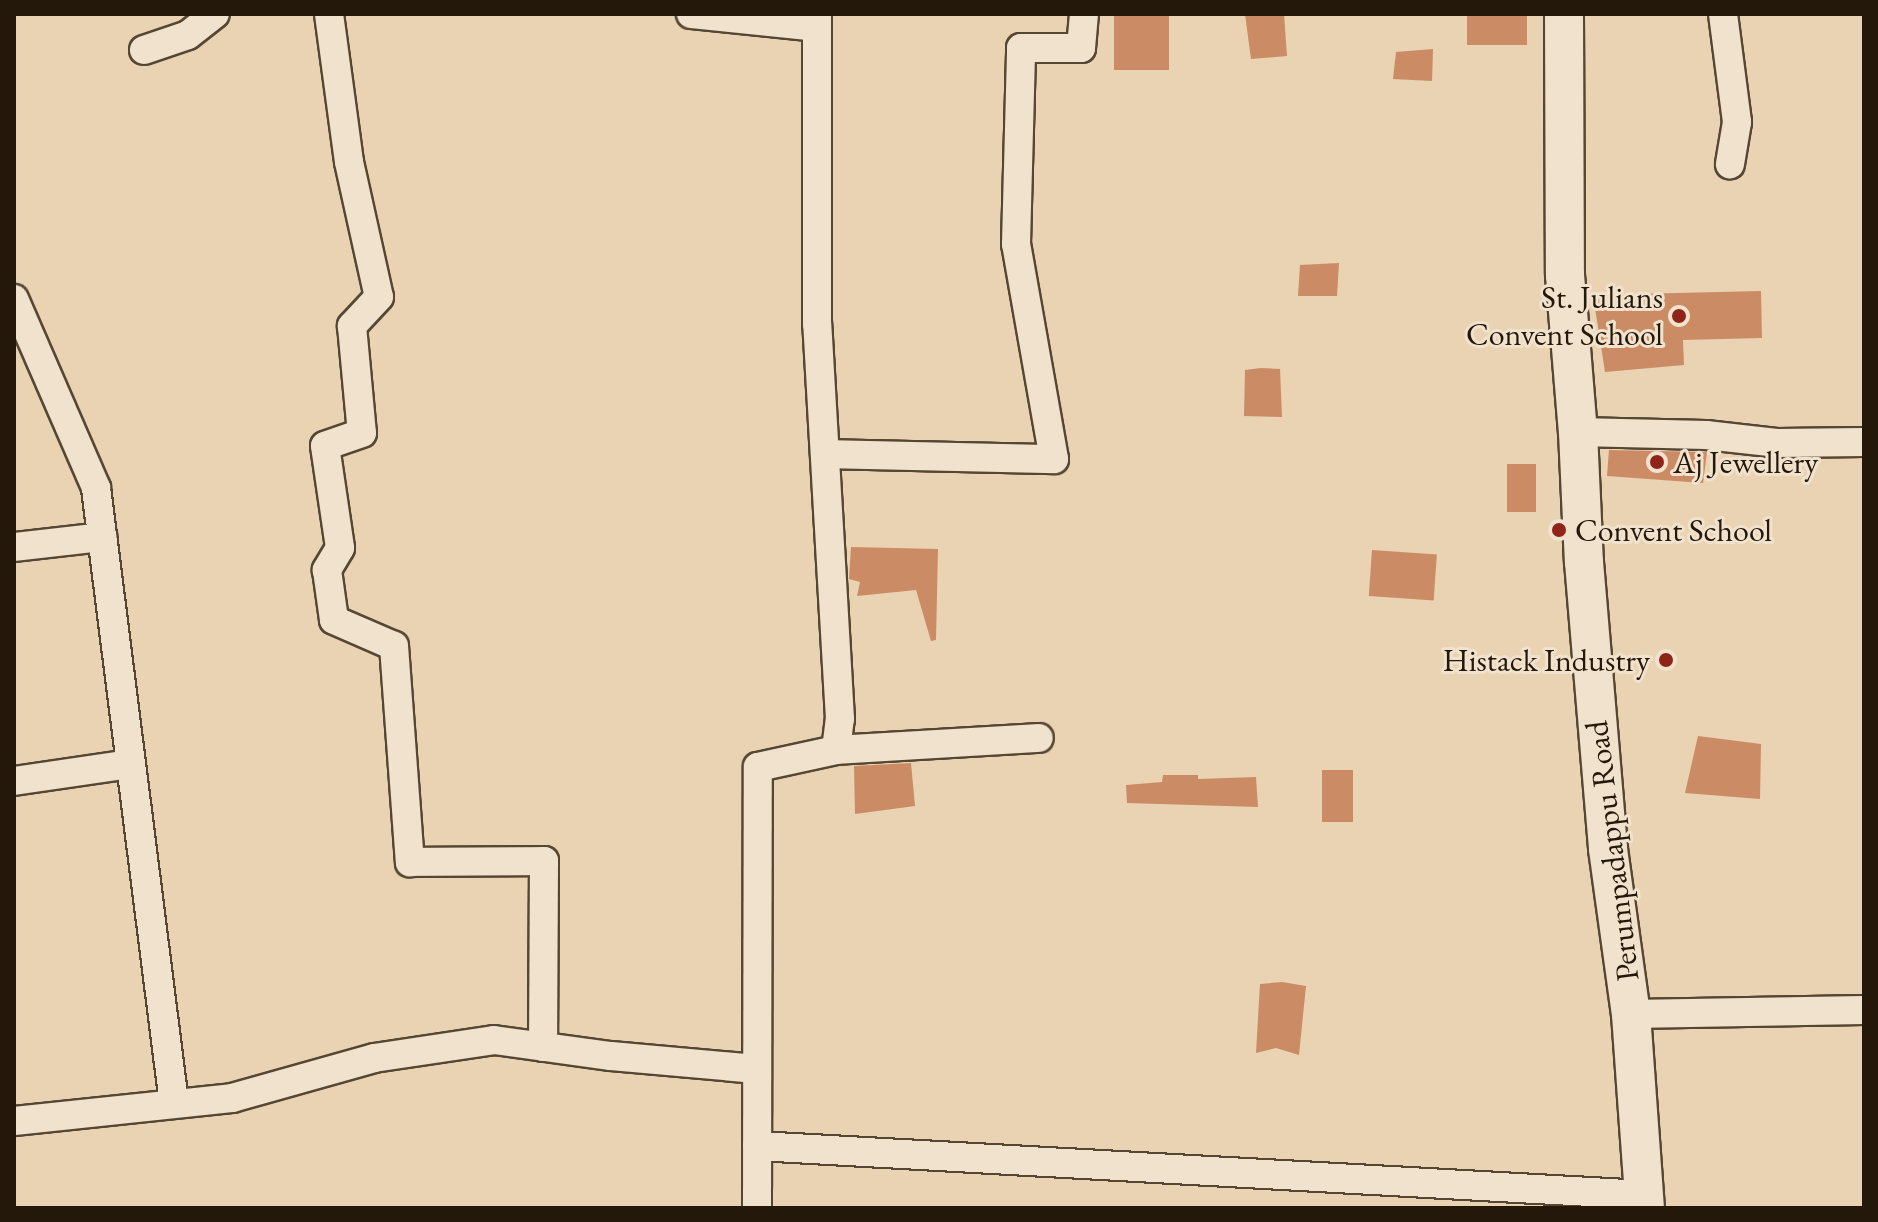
<!DOCTYPE html>
<style>
body{margin:0}
#map{position:relative;width:1878px;height:1222px;overflow:hidden;background:#e9d3b2;font-family:"EB Garamond",serif}
div>[style]{position:absolute}
.building>*{inset:0;background:#cb8b65;transform-origin:0 0}
.roads{filter:drop-shadow(2px 0 #554734) drop-shadow(-2px 0 #554734) drop-shadow(0 2px #554734) drop-shadow(0 -2px #554734)}
.street>*{height:28px;margin:-14px;padding:0 14px;transform-origin:14px;border-radius:14px;background:#f1e2cd}
.secondary>*{height:38px;margin:-19px;padding:0 19px;transform-origin:19px;border-radius:19px;background:#f1e2cd}
.dots>*{width:22px;height:22px;translate:-50% -50%;box-sizing:border-box;border:4px solid #f1e2cd;border-radius:50%}
span{translate:-50% -50%;white-space:nowrap;text-align:center;line-height:1.15;-webkit-text-stroke:6px #f1e2cd;paint-order:stroke}
.poi-label{font-size:32px;color:#24180a}
.right{translate:-100% -50%;text-align:right}
.left{translate:0 -50%;text-align:left}
.street-label{font-size:32px;color:#24180a}
.frame{position:absolute;inset:0;border:16px solid #24180a;pointer-events:none}
</style>
<div id="map">
<div class="building">
<div style="left:1114px;top:14px;width:55px;height:56px"></div>
<div style="clip-path:polygon(1245px 14px,1284px 14px,1287px 56px,1251px 59px)"></div>
<div style="left:1467px;top:14px;width:60px;height:31px"></div>
<div style="clip-path:polygon(1433px 49px,1432px 81px,1393px 79px,1396px 52px)"></div>
<div style="clip-path:polygon(1339px 263px,1337px 296px,1298px 296px,1300px 265px)"></div>
<div style="clip-path:polygon(1761px 291px,1762px 338px,1683px 340px,1684px 365px,1605px 372px,1593px 295px)"></div>
<div style="clip-path:polygon(1261px 368px,1280px 369px,1282px 417px,1244px 416px,1245px 370px)"></div>
<div style="clip-path:polygon(1609px 450px,1707px 452px,1703px 483px,1607px 476px)"></div>
<div style="left:1507px;top:464px;width:29px;height:48px"></div>
<div style="clip-path:polygon(851px 547px,938px 549px,936px 640px,931px 641px,916px 590px,857px 596px,860px 582px,849px 579px)"></div>
<div style="left:1372px;top:550px;width:65px;height:46px;rotate:4deg"></div>
<div style="clip-path:polygon(1698px 736px,1761px 744px,1760px 799px,1685px 793px)"></div>
<div style="clip-path:polygon(911px 763px,915px 806px,855px 814px,854px 766px)"></div>
<div style="left:1322px;top:770px;width:31px;height:52px"></div>
<div style="clip-path:polygon(1163px 775px,1198px 775px,1198px 779px,1256px 777px,1258px 807px,1127px 803px,1126px 785px,1162px 782px)"></div>
<div style="clip-path:polygon(1282px 982px,1306px 986px,1299px 1055px,1276px 1048px,1256px 1053px,1260px 984px)"></div>
</div>
<div class="roads">
<div class="street">
<div style="left:329px;top:14px;width:149px;rotate:82.3deg"></div>
<div style="left:349px;top:162px;width:138px;rotate:77.5deg"></div>
<div style="left:379px;top:297px;width:40px;rotate:133deg"></div>
<div style="left:352px;top:326px;width:107px;rotate:84.7deg"></div>
<div style="left:362px;top:433px;width:39px;rotate:161deg"></div>
<div style="left:325px;top:446px;width:103px;rotate:81.6deg"></div>
<div style="left:340px;top:548px;width:26px;rotate:121deg"></div>
<div style="left:327px;top:570px;width:50px;rotate:82deg"></div>
<div style="left:334px;top:620px;width:65px;rotate:23.4deg"></div>
<div style="left:394px;top:646px;width:217px;rotate:85.8deg"></div>
<div style="left:410px;top:862px;width:134px;rotate:-0.4deg"></div>
<div style="left:544px;top:861px;width:186px;rotate:90.3deg"></div>
<div style="left:691px;top:14px;width:126px;rotate:5.9deg"></div>
<div style="left:1723px;top:14px;width:109px;rotate:82.6deg"></div>
<div style="left:1737px;top:122px;width:43px;rotate:99.5deg"></div>
<div style="left:144px;top:50px;width:46px;rotate:-18.8deg"></div>
<div style="left:188px;top:35px;width:34px;rotate:-38deg"></div>
<div style="left:14px;top:299px;width:206px;rotate:66.5deg"></div>
<div style="left:96px;top:488px;width:620px;rotate:82.77deg"></div>
<div style="left:1578px;top:432px;width:128px;rotate:1.3deg"></div>
<div style="left:1706px;top:435px;width:71px;rotate:6.4deg"></div>
<div style="left:1777px;top:443px;width:87px;rotate:-0.7deg"></div>
<div style="left:826px;top:454px;width:228px;rotate:1.3deg"></div>
<div style="left:1054px;top:459px;width:218px;rotate:-100deg"></div>
<div style="left:1016px;top:244px;width:196px;rotate:-88.5deg"></div>
<div style="left:1021px;top:48px;width:60px"></div>
<div style="left:1081px;top:48px;width:34px;rotate:-85deg"></div>
<div style="left:14px;top:547px;width:89px;rotate:-6.5deg"></div>
<div style="left:836px;top:750px;width:203px;rotate:-3.4deg"></div>
<div style="left:14px;top:781px;width:118px;rotate:-8.3deg"></div>
<div style="left:1631px;top:1014px;width:233px;rotate:-1deg"></div>
<div style="left:14px;top:1121px;width:219px;rotate:-6deg"></div>
<div style="left:232px;top:1098px;width:148px;rotate:-15.7deg"></div>
<div style="left:374px;top:1058px;width:121px;rotate:-8.5deg"></div>
<div style="left:494px;top:1040px;width:118px;rotate:7.8deg"></div>
<div style="left:611px;top:1056px;width:146px;rotate:5.1deg"></div>
<div style="left:757px;top:1146px;width:889px;rotate:3.16deg"></div>
<div style="left:757px;top:1208px;width:441px;rotate:-89.9deg"></div>
<div style="left:758px;top:767px;width:80px;rotate:-12.3deg"></div>
<div style="left:836px;top:750px;width:31px;rotate:-83deg"></div>
<div style="left:840px;top:719px;width:396px;rotate:-93.3deg"></div>
<div style="left:817px;top:324px;width:310px;rotate:-90deg"></div>
</div>
<div class="secondary">
<div style="left:1564px;top:14px;width:261px;rotate:89.8deg"></div>
<div style="left:1565px;top:275px;width:158px;rotate:85.3deg"></div>
<div style="left:1578px;top:432px;width:130px;rotate:87.4deg"></div>
<div style="left:1584px;top:562px;width:288px;rotate:85.2deg"></div>
<div style="left:1608px;top:849px;width:167px;rotate:82.1deg"></div>
<div style="left:1631px;top:1014px;width:195px;rotate:85.9deg"></div>
</div>
</div>
<div class="dots">
<div style="left:1679px;top:316px;background:#8f2418"></div>
<div style="left:1657px;top:462px;background:#8f2418"></div>
<div style="left:1559px;top:530px;background:#8f2418"></div>
<div style="left:1666px;top:660px;background:#8f2418"></div>
</div>
<div class="poi-label">
<span class="right" style="left:1663px;top:316px">St. Julians<br>Convent School</span>
<span class="left" style="left:1673px;top:462px">Aj Jewellery</span>
<span class="left" style="left:1575px;top:530px">Convent School</span>
<span class="right" style="left:1650px;top:660px">Histack Industry</span>
</div>
<div class="street-label">
<span style="left:1612px;top:851px;rotate:-97deg">Perumpadappu Road</span>
</div>
<div class="frame"></div>
</div>
